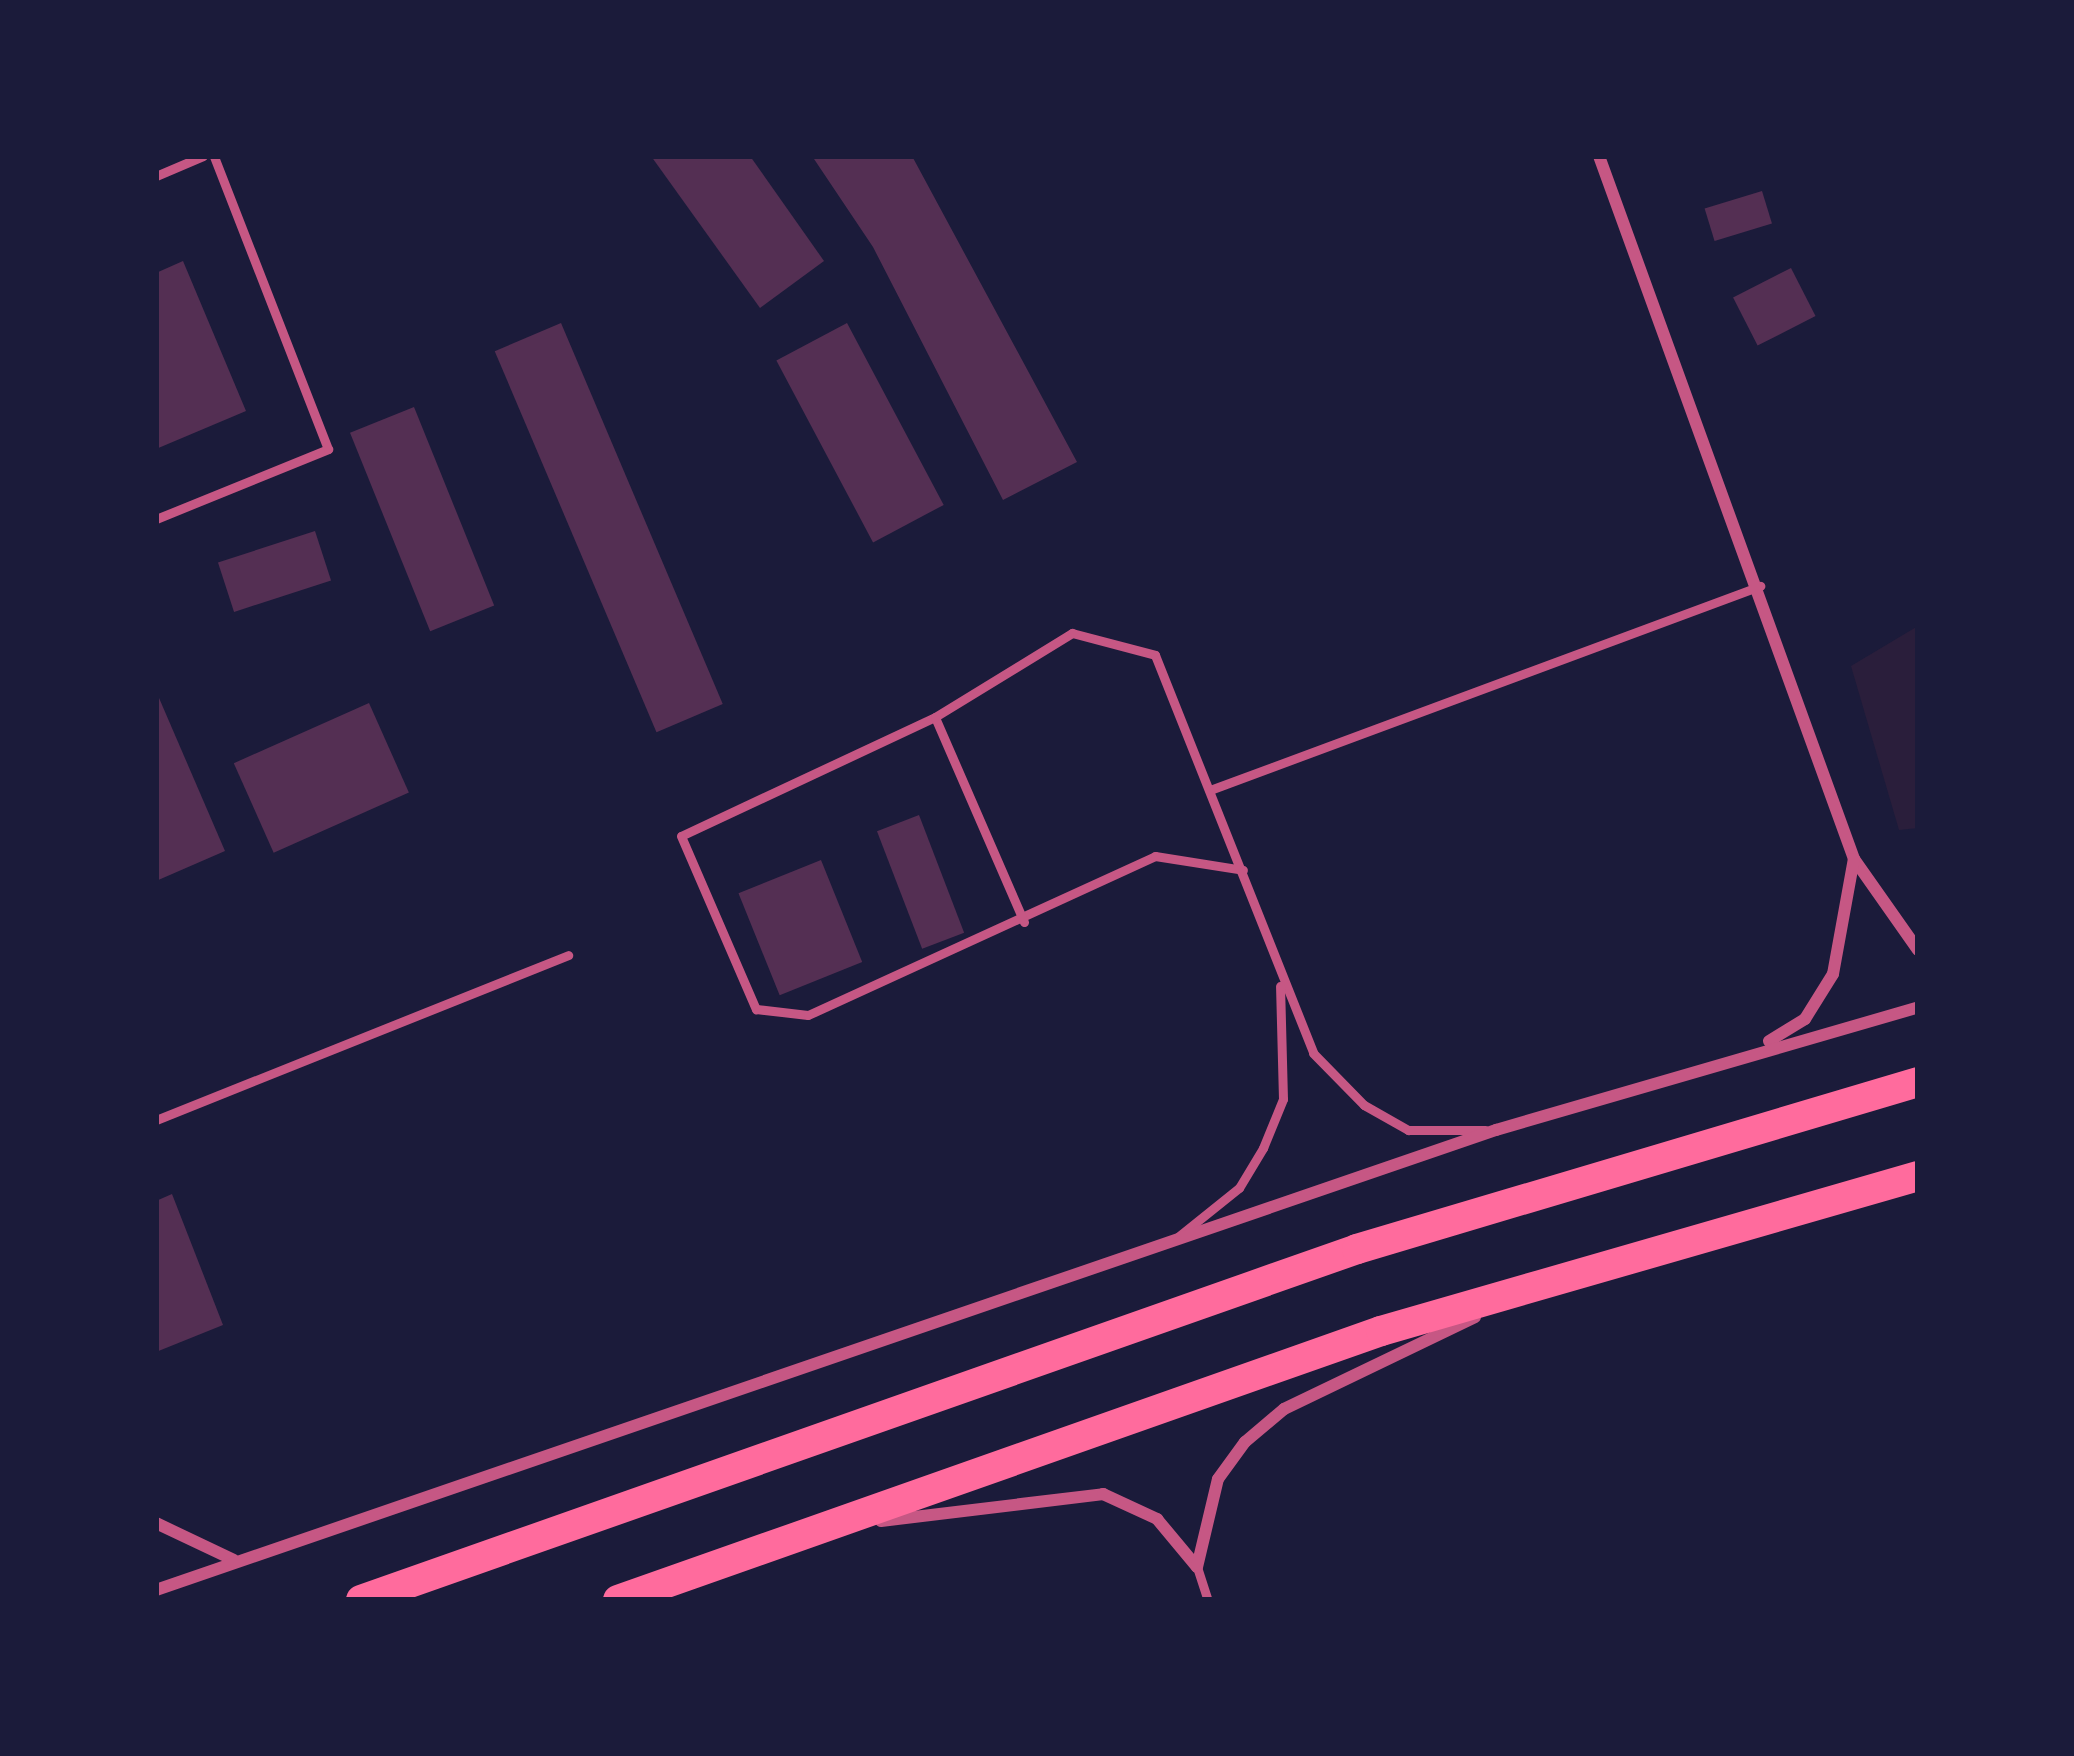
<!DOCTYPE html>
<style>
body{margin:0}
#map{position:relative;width:2074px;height:1756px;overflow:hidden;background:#1b1b3a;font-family:"Golos Text",sans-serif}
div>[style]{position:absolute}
.green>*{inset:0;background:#2a1e3b}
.building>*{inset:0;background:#542f53;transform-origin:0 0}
.service>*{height:9px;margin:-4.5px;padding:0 4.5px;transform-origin:4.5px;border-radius:4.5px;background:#c65784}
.minor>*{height:12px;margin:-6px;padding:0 6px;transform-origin:6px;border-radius:6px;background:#c65784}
.trunk>*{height:30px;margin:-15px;padding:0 15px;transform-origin:15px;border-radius:15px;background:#ff6b9d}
span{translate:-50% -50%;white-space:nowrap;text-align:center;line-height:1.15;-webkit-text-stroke:9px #1b1b3a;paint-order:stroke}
.frame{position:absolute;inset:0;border:159px solid #1b1b3a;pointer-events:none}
</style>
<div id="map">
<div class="green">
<div style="clip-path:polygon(1918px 626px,1918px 828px,1899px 830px,1851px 666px)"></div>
</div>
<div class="building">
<div style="clip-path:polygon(651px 156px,750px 156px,824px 261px,760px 308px)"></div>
<div style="clip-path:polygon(812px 156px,912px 156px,1077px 462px,1003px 500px,873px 247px)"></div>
<div style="left:1762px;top:191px;width:34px;height:60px;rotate:73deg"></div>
<div style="clip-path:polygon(183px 261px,246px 411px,156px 449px,156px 273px)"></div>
<div style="left:1791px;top:268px;width:54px;height:65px;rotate:63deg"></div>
<div style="left:561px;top:323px;width:414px;height:72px;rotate:67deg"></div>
<div style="left:847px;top:323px;width:206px;height:80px;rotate:62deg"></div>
<div style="left:414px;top:407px;width:214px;height:69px;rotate:68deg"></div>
<div style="left:315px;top:531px;width:52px;height:102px;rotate:72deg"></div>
<div style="clip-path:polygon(156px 691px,225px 851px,156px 881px)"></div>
<div style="left:369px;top:703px;width:98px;height:148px;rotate:66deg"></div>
<div style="left:919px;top:815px;width:126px;height:45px;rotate:69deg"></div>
<div style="left:821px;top:860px;width:110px;height:89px;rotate:68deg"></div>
<div style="clip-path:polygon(172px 1194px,223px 1325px,156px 1352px,156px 1201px)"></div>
</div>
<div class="service">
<div style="left:156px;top:176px;width:51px;rotate:-23.1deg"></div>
<div style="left:156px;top:519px;width:186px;rotate:-22.1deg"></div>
<div style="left:328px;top:449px;width:314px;rotate:-111.3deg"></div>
<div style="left:935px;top:717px;width:280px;rotate:154.9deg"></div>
<div style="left:681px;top:836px;width:189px;rotate:66.6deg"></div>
<div style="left:756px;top:1009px;width:52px;rotate:6.6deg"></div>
<div style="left:808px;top:1015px;width:382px;rotate:-24.6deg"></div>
<div style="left:1155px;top:856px;width:89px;rotate:9deg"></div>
<div style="left:1210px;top:790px;width:587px;rotate:-20.35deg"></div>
<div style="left:1024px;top:922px;width:223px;rotate:-113.5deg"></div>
<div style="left:935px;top:717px;width:161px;rotate:-31.5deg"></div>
<div style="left:1072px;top:633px;width:86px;rotate:14.8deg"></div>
<div style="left:1155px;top:655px;width:428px;rotate:68.3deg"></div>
<div style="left:1313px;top:1053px;width:73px;rotate:45.6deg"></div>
<div style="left:1364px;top:1105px;width:51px;rotate:29.6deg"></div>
<div style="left:1408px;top:1130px;width:77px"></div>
<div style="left:156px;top:1120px;width:444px;rotate:-21.8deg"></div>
<div style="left:1179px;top:1236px;width:77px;rotate:-38.7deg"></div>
<div style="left:1239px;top:1188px;width:47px;rotate:-59deg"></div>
<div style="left:1263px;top:1148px;width:53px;rotate:-67.8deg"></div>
<div style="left:1283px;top:1099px;width:113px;rotate:-91.5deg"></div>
<div style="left:1197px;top:1567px;width:35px;rotate:72deg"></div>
</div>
<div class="minor">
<div style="left:1599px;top:156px;width:748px;rotate:70.06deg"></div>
<div style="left:1854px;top:859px;width:111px;rotate:54.9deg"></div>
<div style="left:1769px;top:1041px;width:42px;rotate:-31.4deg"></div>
<div style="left:1805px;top:1019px;width:53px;rotate:-58.1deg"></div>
<div style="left:1833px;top:974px;width:117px;rotate:-79.7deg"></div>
<div style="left:881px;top:1521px;width:224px;rotate:-6.9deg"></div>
<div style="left:1103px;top:1494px;width:60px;rotate:24.8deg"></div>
<div style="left:1157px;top:1519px;width:62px;rotate:50.2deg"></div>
<div style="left:1197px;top:1567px;width:90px;rotate:-76.6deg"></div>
<div style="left:1218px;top:1479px;width:46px;rotate:-53.9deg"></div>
<div style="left:1245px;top:1442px;width:51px;rotate:-40.2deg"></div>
<div style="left:1284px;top:1409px;width:212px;rotate:-25.7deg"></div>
<div style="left:156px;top:1523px;width:86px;rotate:25.4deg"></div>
<div style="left:156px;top:1590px;width:1417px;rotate:-18.95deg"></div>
<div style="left:1496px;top:1130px;width:440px;rotate:-16.2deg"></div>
</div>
<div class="trunk">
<div style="left:361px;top:1600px;width:1056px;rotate:-19.41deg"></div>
<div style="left:1357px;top:1249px;width:585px;rotate:-16.58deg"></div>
<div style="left:618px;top:1600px;width:809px;rotate:-19.42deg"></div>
<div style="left:1381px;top:1331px;width:559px;rotate:-16.1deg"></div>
</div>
<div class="frame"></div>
</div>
